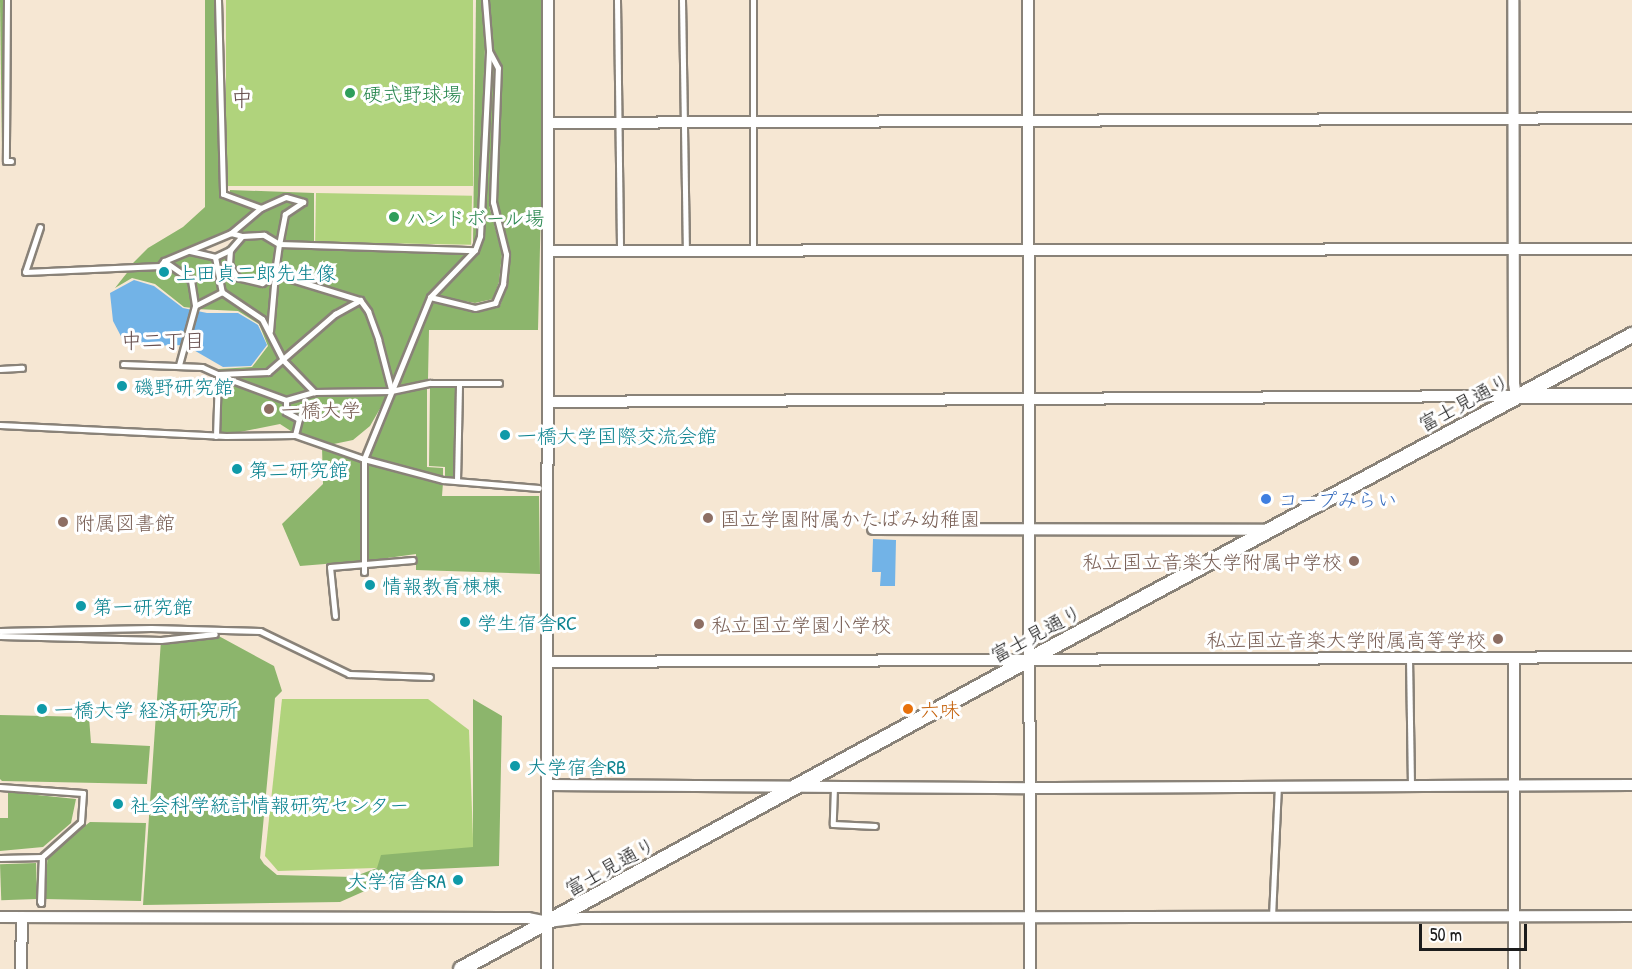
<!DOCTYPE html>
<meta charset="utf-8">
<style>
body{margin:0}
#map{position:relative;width:1632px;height:969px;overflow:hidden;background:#f6e7d3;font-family:"Patrick Hand","Klee One",sans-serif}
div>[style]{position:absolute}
.green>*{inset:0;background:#b0d37c;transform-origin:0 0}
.forest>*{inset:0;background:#8cb56c;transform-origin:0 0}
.water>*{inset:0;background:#72b3e7}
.roads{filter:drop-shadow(2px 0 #898278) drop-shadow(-2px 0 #898278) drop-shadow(0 2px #898278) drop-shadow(0 -2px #898278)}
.service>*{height:5px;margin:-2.5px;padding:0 2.5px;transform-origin:2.5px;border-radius:2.5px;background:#fff}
.minor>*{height:10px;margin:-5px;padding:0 5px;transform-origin:5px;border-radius:5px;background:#fff}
.tertiary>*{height:14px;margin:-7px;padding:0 7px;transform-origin:7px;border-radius:7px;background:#fff}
.dots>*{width:16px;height:16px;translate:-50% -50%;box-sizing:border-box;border:3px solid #fff;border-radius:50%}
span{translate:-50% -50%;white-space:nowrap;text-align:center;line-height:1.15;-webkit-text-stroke:6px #fff;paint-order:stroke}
.leisure-label{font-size:20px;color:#27864d}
.left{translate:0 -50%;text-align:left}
.culture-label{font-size:20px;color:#0d838f}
.right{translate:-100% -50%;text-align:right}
.street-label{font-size:20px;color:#1c1c1c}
.education-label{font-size:20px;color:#785e54}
.shop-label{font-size:20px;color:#366cbe}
.food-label{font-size:20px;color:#c56008}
.neighbourhood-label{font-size:21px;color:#674f4e}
.quarter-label{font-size:22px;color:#674f4e}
.scale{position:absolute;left:1419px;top:924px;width:108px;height:27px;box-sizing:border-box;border:3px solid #1c1c1c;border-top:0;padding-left:8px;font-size:18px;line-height:21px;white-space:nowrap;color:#1c1c1c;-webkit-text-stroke:4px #fff;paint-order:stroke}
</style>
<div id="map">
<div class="green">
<div style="left:226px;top:0;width:247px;height:186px"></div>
<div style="left:316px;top:193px;width:156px;height:49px;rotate:1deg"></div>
<div style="clip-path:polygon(282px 699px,428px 699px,469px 730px,474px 865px,278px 871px,265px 856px)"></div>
</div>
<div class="forest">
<div style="clip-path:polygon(0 0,7px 0,7px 153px,2px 154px)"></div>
<div style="clip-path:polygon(205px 0,215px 0,220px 195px,257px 209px,229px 231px,160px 264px,132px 264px,148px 248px,183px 227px,205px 207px)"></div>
<div style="clip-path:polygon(476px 0,482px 0,485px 48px,477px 236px,473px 245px)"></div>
<div style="clip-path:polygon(489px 0,546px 0,538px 330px,429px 330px,428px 379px,400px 387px,398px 384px,430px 305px,434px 303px,479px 311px,500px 306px,507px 285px,510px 253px,495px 202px,501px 67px,491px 47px)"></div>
<div style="clip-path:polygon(491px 63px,494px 69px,489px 205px,502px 254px,499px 282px,493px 299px,475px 303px,436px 296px,473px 258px,484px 237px)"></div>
<div style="clip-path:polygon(230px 190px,314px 193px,314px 243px,282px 243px,287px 215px,304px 204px,285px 195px,261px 206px,230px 194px)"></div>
<div style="clip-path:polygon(286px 199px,298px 203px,283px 212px,278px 241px,264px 232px,235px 232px,264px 210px)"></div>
<div style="clip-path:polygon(264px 237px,277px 246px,273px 273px,262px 281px,237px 274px,232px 263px,233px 250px,243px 238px)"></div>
<div style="clip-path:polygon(281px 246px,470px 251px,428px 296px,392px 385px,380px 339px,361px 298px,277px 273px)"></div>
<div style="clip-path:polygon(189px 253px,213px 259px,219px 291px,194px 304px,192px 280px,168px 261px)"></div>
<div style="clip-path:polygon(228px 253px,236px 279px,261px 285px,273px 278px,268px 327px,223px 291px,217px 258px)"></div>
<div style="clip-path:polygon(164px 263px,189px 282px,192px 308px,184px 307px,155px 284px,132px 278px,115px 288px,130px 269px,159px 268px,164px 276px,167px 273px,163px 266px)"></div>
<div style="clip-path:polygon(277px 276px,355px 300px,333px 312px,284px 357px,272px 333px)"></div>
<div style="clip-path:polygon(221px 295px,260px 320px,281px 360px,267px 370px,218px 373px,219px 369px,252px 367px,268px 346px,259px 324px,238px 311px,196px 309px)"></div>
<div style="clip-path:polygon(359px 303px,366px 312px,376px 340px,389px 389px,314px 391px,287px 360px,304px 341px,335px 316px)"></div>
<div style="clip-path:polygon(284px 362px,311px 392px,286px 399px,223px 376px,268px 373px)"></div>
<div style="clip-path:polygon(219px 377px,285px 401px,285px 413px,297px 420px,294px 433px,280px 424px,225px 435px,217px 434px)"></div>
<div style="clip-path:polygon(427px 387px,427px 467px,443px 468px,443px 478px,367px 458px,393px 395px)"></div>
<div style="clip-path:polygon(430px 387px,456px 388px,455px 479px,445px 478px,445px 467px,429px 466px)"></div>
<div style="clip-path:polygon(389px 393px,370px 426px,353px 440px,329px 445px,297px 434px,301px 419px,289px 411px,288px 401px,313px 395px)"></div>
<div style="clip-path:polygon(322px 447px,362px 460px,362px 561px,300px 566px,282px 524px,323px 484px)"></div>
<div style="clip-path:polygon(367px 462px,443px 483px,442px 496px,539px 496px,540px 574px,416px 570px,416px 554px,366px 561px)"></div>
<div style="clip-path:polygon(215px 634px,274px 666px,282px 691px,275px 698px,260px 858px,264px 864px,277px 875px,353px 877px,377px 868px,381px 855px,473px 847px,473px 699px,502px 716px,499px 866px,412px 870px,340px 902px,143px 905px,161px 640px)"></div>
<div style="clip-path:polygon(0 715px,89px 717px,91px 743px,150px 746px,147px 784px,2px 781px,0 779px)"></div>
<div style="clip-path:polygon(8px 792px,76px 799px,71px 823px,43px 847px,0 851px,0 818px,8px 818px)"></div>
<div style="clip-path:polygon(90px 822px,146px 823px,141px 901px,44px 899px,48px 853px)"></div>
<div style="left:36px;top:863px;width:36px;height:36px;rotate:88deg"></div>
</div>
<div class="water">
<div style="clip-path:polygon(134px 280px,154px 286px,183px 308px,207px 313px,238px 313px,258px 325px,267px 345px,251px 366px,223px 367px,185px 345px,146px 346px,124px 342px,113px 321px,110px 293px)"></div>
<div style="clip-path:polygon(873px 539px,896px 540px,895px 586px,880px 586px,881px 572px,872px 572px)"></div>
</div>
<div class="roads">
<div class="service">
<div style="left:7px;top:0;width:161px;rotate:90.4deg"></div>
<div style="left:6px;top:161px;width:5px"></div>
<div style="left:218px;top:0;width:194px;rotate:88.5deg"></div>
<div style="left:223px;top:194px;width:40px;rotate:20.2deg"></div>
<div style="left:617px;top:0;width:250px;rotate:89.3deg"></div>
<div style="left:682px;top:0;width:250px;rotate:89.1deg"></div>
<div style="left:753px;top:0;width:250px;rotate:90deg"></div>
<div style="left:40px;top:227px;width:47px;rotate:108.4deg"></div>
<div style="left:25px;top:272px;width:135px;rotate:-2.5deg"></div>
<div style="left:160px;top:266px;width:6px;rotate:-51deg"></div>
<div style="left:164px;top:261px;width:73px;rotate:-22.7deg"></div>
<div style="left:231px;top:233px;width:39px;rotate:-40deg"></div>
<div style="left:261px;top:208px;width:27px;rotate:-24deg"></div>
<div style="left:286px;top:197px;width:18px;rotate:16deg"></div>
<div style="left:303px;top:202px;width:22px;rotate:146deg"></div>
<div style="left:285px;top:214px;width:31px;rotate:101deg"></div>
<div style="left:279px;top:244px;width:196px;rotate:1.8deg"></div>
<div style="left:231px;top:233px;width:11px;rotate:15deg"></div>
<div style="left:242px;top:236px;width:22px;rotate:-3deg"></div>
<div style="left:264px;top:235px;width:17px;rotate:31deg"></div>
<div style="left:279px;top:244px;width:30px;rotate:98deg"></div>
<div style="left:275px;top:274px;width:16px;rotate:145deg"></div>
<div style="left:262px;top:283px;width:26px;rotate:-167deg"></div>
<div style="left:237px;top:277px;width:15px;rotate:-122deg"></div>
<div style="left:229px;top:264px;width:14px;rotate:-86deg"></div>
<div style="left:230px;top:250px;width:18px;rotate:-49deg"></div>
<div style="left:190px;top:251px;width:26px;rotate:13deg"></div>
<div style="left:215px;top:257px;width:36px;rotate:79deg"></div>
<div style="left:222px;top:292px;width:30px;rotate:153deg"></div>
<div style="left:215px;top:257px;width:17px;rotate:-25deg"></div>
<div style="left:164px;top:261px;width:33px;rotate:35deg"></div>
<div style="left:191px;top:280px;width:26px;rotate:81deg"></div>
<div style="left:195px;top:306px;width:61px;rotate:105.2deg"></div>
<div style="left:222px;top:292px;width:48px;rotate:34deg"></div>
<div style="left:262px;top:319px;width:46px;rotate:62.9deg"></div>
<div style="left:283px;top:360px;width:45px;rotate:45.9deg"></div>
<div style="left:314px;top:392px;width:77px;rotate:-0.7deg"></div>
<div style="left:391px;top:391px;width:40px;rotate:-12deg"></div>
<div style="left:430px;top:383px;width:69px"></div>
<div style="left:430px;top:297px;width:46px;rotate:13.7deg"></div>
<div style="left:475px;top:308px;width:21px;rotate:-14deg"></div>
<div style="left:495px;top:303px;width:21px;rotate:-67deg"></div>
<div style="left:503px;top:284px;width:30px;rotate:-84deg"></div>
<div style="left:506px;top:254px;width:54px;rotate:-104deg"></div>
<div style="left:493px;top:202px;width:134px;rotate:-87.9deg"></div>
<div style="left:498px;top:68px;width:19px;rotate:-118deg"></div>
<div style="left:270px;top:331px;width:57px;rotate:-85deg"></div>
<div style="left:275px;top:274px;width:89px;rotate:17deg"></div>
<div style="left:123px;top:364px;width:79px;rotate:2.2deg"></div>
<div style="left:202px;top:367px;width:17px;rotate:24deg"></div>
<div style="left:218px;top:374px;width:50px;rotate:-2.3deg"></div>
<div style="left:268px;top:372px;width:89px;rotate:-40.9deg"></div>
<div style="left:335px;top:314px;width:29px;rotate:-29deg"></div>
<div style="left:360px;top:300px;width:14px;rotate:54deg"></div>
<div style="left:368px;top:311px;width:30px;rotate:70deg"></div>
<div style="left:378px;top:339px;width:52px;rotate:75.4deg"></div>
<div style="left:0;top:369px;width:22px;rotate:-3deg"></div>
<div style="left:0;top:425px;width:226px;rotate:2.8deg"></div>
<div style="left:226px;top:436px;width:69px;rotate:-0.8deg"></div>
<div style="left:295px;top:435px;width:73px;rotate:19.2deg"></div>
<div style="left:364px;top:459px;width:82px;rotate:14.9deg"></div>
<div style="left:443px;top:480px;width:96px;rotate:4.8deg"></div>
<div style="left:295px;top:435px;width:16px;rotate:-76deg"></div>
<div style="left:299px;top:419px;width:15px;rotate:-152deg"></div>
<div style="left:286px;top:412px;width:12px;rotate:-90deg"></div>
<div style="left:286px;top:400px;width:29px;rotate:-16deg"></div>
<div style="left:216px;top:436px;width:61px;rotate:-88.1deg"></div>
<div style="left:218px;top:375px;width:72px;rotate:20.2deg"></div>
<div style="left:457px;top:481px;width:98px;rotate:-88.8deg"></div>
<div style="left:364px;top:572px;width:113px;rotate:-90deg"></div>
<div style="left:364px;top:459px;width:175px;rotate:-67.8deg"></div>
<div style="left:430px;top:297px;width:65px;rotate:-46.2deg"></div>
<div style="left:475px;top:250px;width:15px;rotate:-70deg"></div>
<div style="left:480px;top:236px;width:186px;rotate:-87.2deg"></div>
<div style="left:489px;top:50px;width:50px;rotate:-94.6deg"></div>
<div style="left:335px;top:616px;width:49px;rotate:-95.8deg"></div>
<div style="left:330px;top:567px;width:83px;rotate:-4.8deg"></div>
<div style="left:0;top:631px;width:151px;rotate:-1.1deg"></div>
<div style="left:151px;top:628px;width:109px;rotate:1.6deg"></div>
<div style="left:260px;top:631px;width:99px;rotate:25.8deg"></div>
<div style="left:349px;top:674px;width:81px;rotate:2.1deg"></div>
<div style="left:0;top:636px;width:161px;rotate:1.4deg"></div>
<div style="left:161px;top:640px;width:54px;rotate:-6.3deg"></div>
<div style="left:1409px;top:658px;width:127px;rotate:89.1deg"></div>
<div style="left:0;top:787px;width:83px;rotate:4.1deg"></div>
<div style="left:83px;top:793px;width:29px;rotate:94deg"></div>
<div style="left:81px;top:822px;width:52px;rotate:138.1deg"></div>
<div style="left:42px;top:857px;width:42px;rotate:178.6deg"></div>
<div style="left:834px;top:787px;width:37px;rotate:92deg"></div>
<div style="left:833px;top:824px;width:42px;rotate:2.7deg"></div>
<div style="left:42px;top:857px;width:46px;rotate:91.2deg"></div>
<div style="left:41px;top:903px;width:2px;rotate:-117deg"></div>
<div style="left:40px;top:901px;width:44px;rotate:-87.4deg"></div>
<div style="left:1272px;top:917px;width:132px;rotate:-87.4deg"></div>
</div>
<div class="minor">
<div style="left:1028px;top:0;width:969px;rotate:89.88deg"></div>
<div style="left:549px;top:123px;width:1083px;rotate:-0.26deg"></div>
<div style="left:548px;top:251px;width:1084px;rotate:-0.11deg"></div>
<div style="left:548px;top:402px;width:968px;rotate:-0.36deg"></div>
<div style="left:1516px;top:396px;width:13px;rotate:-99deg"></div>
<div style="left:1514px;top:383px;width:383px;rotate:-90.1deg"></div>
<div style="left:873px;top:529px;width:395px;rotate:0.1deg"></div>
<div style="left:1514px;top:658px;width:311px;rotate:90deg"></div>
<div style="left:548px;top:662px;width:1084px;rotate:-0.26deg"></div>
<div style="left:548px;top:785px;width:482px;rotate:0.4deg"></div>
<div style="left:1030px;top:788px;width:602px;rotate:-0.29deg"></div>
<div style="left:0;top:917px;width:528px;rotate:0.11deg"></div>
<div style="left:528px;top:918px;width:20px;rotate:11deg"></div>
<div style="left:548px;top:922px;width:32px;rotate:-7deg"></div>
<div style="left:580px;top:918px;width:1052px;rotate:-0.11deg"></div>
<div style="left:21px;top:969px;width:52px;rotate:-88.9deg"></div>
<div style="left:547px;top:969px;width:969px;rotate:-89.94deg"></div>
</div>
<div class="tertiary">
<div style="left:1518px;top:396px;width:114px"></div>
<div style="left:461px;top:969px;width:648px;rotate:-28.58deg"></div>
<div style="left:1030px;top:659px;width:684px;rotate:-28.29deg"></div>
</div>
</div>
<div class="dots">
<div style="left:350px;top:93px;background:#2e9e5b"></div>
<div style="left:394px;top:217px;background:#2e9e5b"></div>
<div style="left:164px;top:272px;background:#0f9aa8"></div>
<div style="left:122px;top:386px;background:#0f9aa8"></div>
<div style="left:269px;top:409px;background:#8d6e63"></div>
<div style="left:505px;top:435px;background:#0f9aa8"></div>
<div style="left:237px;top:469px;background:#0f9aa8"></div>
<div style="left:1266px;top:499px;background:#3f7fe0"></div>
<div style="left:708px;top:518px;background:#8d6e63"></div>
<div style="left:63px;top:522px;background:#8d6e63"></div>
<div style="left:1354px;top:561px;background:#8d6e63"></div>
<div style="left:370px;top:585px;background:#0f9aa8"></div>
<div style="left:81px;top:606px;background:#0f9aa8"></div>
<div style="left:465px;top:622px;background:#0f9aa8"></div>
<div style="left:699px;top:624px;background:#8d6e63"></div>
<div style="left:1498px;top:639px;background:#8d6e63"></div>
<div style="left:42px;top:709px;background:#0f9aa8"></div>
<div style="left:908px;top:709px;background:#e8710a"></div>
<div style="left:515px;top:766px;background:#0f9aa8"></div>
<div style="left:118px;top:804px;background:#0f9aa8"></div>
<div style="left:458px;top:880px;background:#0f9aa8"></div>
</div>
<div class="leisure-label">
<span class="left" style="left:362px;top:93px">硬式野球場</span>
<span class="left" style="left:406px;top:217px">ハンドボール場</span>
</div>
<div class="culture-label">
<span class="left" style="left:176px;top:272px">上田貞二郎先生像</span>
<span class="left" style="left:134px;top:386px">磯野研究館</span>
<span class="left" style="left:517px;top:435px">一橋大学国際交流会館</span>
<span class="left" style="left:249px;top:469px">第二研究館</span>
<span class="left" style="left:382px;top:585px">情報教育棟棟</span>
<span class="left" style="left:93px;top:606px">第一研究館</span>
<span class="left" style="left:477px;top:622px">学生宿舎RC</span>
<span class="left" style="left:54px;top:709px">一橋大学 経済研究所</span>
<span class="left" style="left:527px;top:766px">大学宿舎RB</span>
<span class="left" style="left:130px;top:804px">社会科学統計情報研究センター</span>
<span class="right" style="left:446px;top:880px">大学宿舎RA</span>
</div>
<div class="street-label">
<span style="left:1464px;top:402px;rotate:-28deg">富士見通り</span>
<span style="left:1036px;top:633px;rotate:-28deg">富士見通り</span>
<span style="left:610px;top:866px;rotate:-29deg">富士見通り</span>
</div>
<div class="education-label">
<span class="left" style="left:281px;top:409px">一橋大学</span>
<span class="left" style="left:720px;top:518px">国立学園附属かたばみ幼稚園</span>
<span class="left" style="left:75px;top:522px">附属図書館</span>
<span class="right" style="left:1342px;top:561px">私立国立音楽大学附属中学校</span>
<span class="left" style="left:711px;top:624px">私立国立学園小学校</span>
<span class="right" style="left:1486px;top:639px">私立国立音楽大学附属高等学校</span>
</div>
<div class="shop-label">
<span class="left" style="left:1278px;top:499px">コープみらい</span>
</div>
<div class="food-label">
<span class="left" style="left:920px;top:709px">六味</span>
</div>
<div class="neighbourhood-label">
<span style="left:163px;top:341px">中二丁目</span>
</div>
<div class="quarter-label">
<span style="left:242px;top:99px">中</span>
</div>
<div class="scale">50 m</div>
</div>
